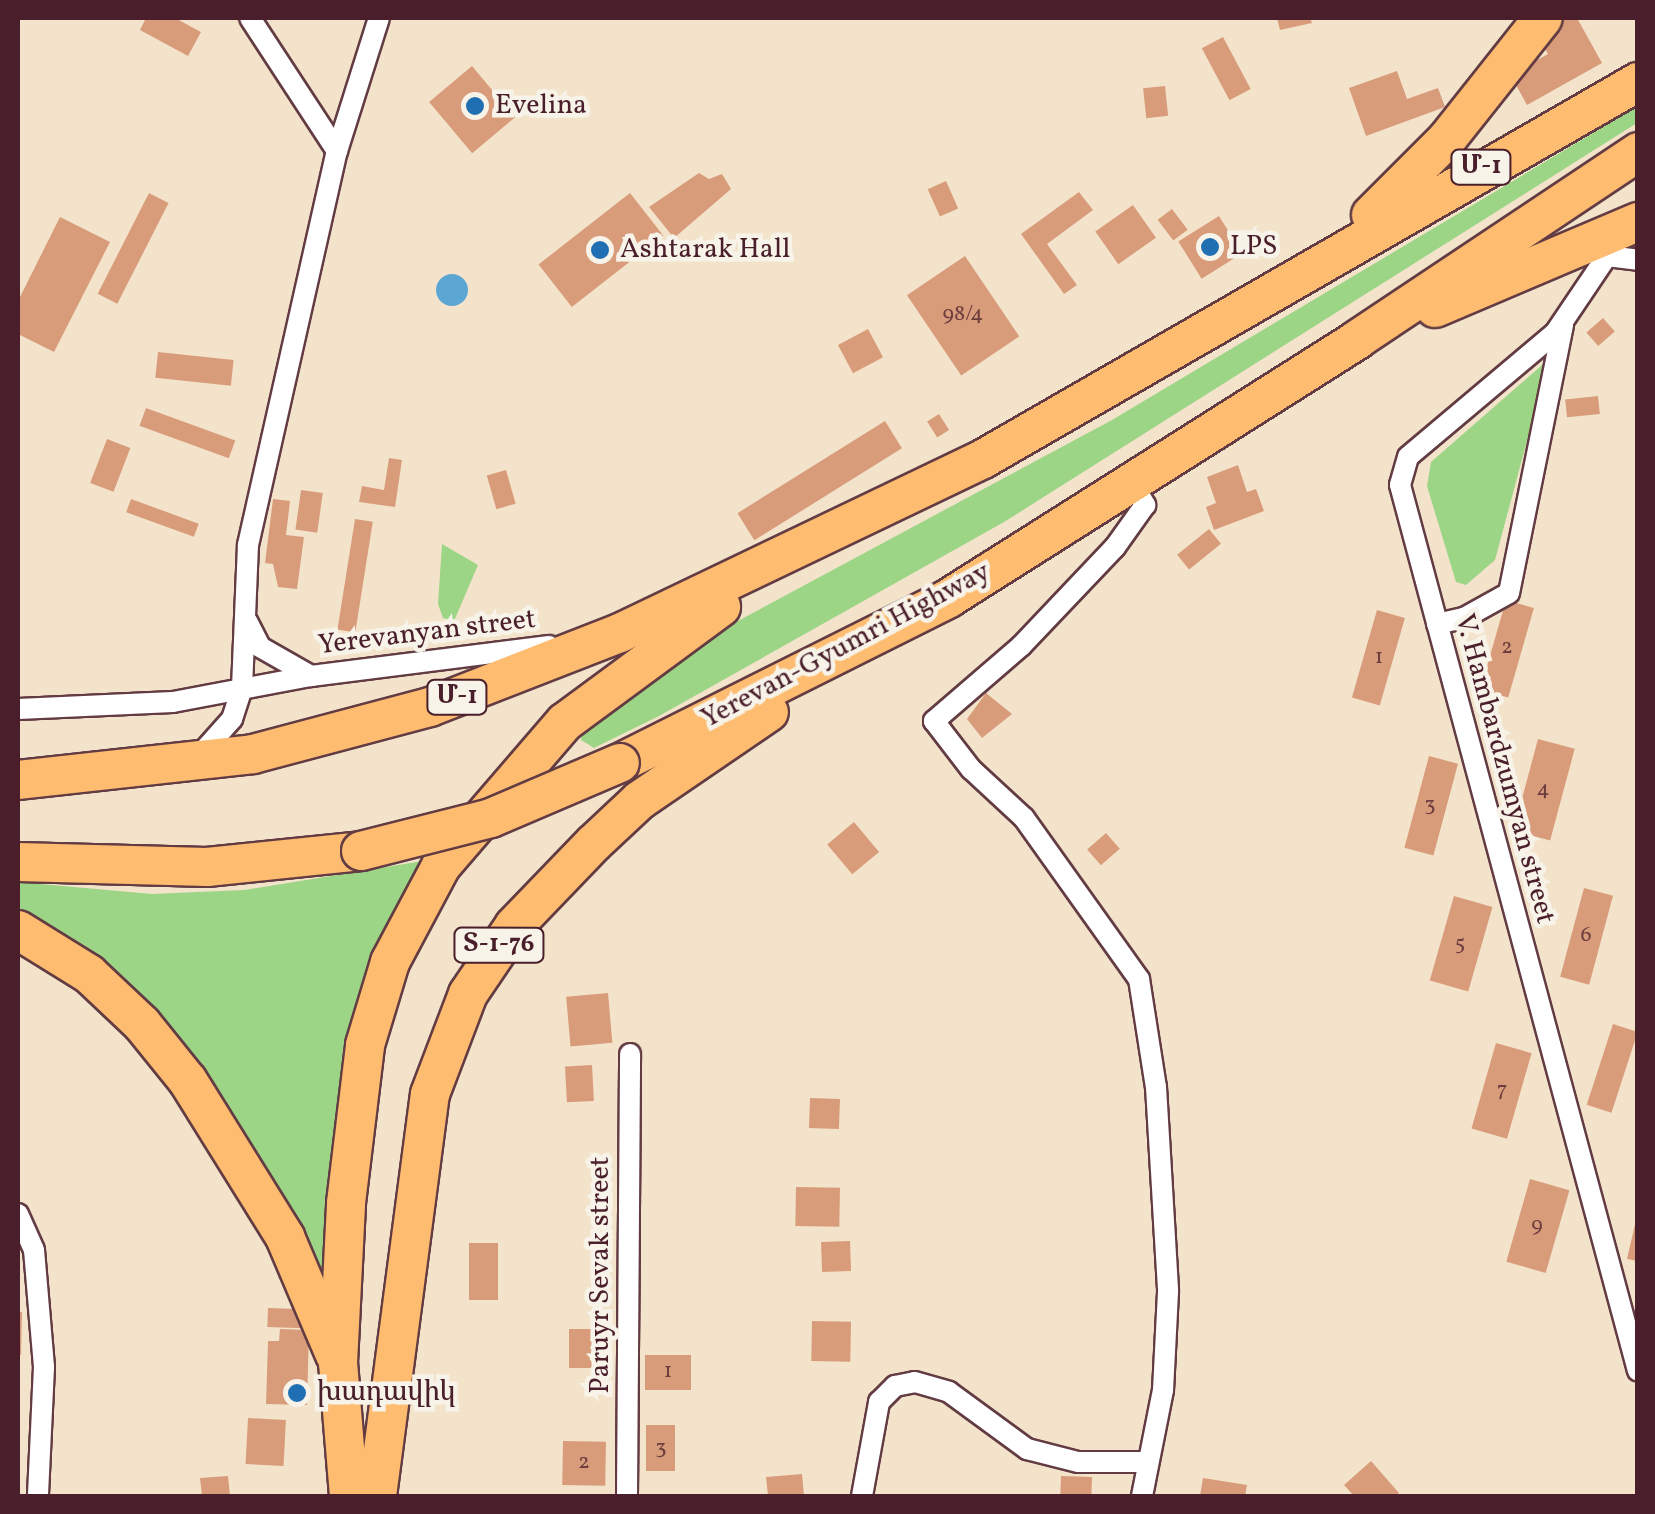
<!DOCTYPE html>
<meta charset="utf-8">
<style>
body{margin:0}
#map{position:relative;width:1655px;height:1514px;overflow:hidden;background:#f3e3cb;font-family:Vollkorn,"Noto Serif Armenian",serif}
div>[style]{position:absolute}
.green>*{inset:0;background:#9dd586}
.water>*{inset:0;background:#5ca6d4}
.round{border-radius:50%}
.building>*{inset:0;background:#d99c7b;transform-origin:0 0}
.roads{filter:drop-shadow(2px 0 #633c43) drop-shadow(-2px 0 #633c43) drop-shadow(0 2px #633c43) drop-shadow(0 -2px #633c43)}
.street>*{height:20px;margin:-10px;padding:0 10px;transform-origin:10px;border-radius:10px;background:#fff}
.highway>*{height:38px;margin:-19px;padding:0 19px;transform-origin:19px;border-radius:19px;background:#febc70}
.bridges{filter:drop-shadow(2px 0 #633c43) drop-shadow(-2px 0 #633c43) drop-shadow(0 2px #633c43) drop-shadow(0 -2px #633c43)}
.highway-bridge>*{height:38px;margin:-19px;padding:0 19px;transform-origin:19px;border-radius:19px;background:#febc70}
.dots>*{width:28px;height:28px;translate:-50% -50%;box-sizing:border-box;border:5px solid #f7f3e8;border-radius:50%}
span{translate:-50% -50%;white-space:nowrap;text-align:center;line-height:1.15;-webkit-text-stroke:9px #f7f3e8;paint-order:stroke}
.number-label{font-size:22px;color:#6e3e3f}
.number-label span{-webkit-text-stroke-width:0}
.shield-label span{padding:2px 8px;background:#f7f3e8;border:2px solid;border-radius:8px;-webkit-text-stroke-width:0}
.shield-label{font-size:25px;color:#4a1f2b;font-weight:700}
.poi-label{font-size:28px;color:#4a1f2b}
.left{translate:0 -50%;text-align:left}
.street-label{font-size:28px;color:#4a1f2b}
.frame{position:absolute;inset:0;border:20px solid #4a1f2b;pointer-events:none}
</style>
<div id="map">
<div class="green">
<div style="clip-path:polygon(1637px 107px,1637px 123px,1004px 522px,659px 716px,594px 748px,581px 740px,582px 727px,654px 666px,1112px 420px)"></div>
<div style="clip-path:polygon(1549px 359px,1495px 560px,1466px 585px,1456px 582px,1427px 486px,1431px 462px)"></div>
<div style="clip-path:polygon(442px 544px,478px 565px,454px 621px,443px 618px,438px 604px)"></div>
<div style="clip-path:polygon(423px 861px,330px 1281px,313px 1267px,150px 1006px,124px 977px,18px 910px,18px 882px,152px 894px,244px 890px)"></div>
</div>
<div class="water">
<div class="round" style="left:436px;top:274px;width:32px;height:32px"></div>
</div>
<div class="building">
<div style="clip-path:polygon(146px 18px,175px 18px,201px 32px,188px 56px,140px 30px)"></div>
<div style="clip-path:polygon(1277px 18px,1310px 18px,1312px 23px,1280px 30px)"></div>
<div style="clip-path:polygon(1566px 18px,1577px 18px,1602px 63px,1527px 105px,1515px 83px,1523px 68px,1548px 54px,1541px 42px,1561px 31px,1557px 23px)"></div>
<div style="left:1223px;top:37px;width:59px;height:24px;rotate:62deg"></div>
<div style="left:472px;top:66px;width:67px;height:56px;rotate:50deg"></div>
<div style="clip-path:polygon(1397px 71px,1407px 99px,1438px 88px,1445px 107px,1366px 136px,1349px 88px)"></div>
<div style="left:1165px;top:86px;width:30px;height:22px;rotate:84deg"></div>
<div style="clip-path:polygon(699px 173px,709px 179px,722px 174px,731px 189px,674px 238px,649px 207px)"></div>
<div style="left:946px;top:181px;width:30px;height:20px;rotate:66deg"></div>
<div style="clip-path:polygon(1079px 192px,1093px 210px,1047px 244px,1077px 285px,1064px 294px,1021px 234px)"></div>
<div style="left:149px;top:193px;width:22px;height:113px;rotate:27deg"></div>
<div style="left:630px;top:193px;width:54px;height:116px;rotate:52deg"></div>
<div style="left:1133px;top:205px;width:40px;height:46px;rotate:55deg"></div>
<div style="left:1172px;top:209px;width:26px;height:18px;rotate:53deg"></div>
<div style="left:1219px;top:216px;width:44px;height:48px;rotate:58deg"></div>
<div style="clip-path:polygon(60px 217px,110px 242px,54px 352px,18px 334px,18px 301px)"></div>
<div style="left:965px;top:256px;width:97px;height:70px;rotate:56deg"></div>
<div style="left:1603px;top:318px;width:18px;height:22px;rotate:49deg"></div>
<div style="left:868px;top:329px;width:32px;height:34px;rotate:62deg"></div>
<div style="left:158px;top:352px;width:76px;height:26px;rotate:6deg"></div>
<div style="left:1598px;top:396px;width:18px;height:33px;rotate:84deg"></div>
<div style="left:146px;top:408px;width:95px;height:19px;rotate:20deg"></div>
<div style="left:939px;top:414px;width:19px;height:14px;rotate:58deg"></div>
<div style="left:885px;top:421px;width:32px;height:174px;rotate:58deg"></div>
<div style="left:107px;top:439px;width:25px;height:47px;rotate:21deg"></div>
<div style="clip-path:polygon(389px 458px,402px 460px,395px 507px,359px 502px,362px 486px,384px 490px)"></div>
<div style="clip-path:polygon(1238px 465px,1247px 492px,1256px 489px,1264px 511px,1214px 530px,1206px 507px,1216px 503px,1207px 477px)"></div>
<div style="left:506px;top:470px;width:35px;height:20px;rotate:74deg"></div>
<div style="left:301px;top:490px;width:22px;height:40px;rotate:8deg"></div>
<div style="left:131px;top:499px;width:72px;height:14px;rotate:20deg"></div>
<div style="clip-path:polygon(273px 499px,290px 501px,286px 535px,304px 537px,297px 589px,278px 587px,273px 564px,265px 563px)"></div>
<div style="left:355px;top:519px;width:18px;height:112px;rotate:9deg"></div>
<div style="left:1209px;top:529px;width:19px;height:41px;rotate:51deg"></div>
<div style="left:1506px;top:600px;width:29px;height:93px;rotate:16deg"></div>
<div style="left:1377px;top:610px;width:29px;height:91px;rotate:16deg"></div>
<div style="clip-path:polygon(986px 693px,1012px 714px,982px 738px,967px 719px)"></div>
<div style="left:1538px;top:739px;width:38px;height:95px;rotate:15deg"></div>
<div style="left:1429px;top:756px;width:30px;height:95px;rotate:15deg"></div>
<div style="left:854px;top:822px;width:39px;height:35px;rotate:50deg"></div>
<div style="left:1106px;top:833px;width:21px;height:25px;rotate:49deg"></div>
<div style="left:1584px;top:888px;width:30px;height:92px;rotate:15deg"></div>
<div style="left:1454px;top:896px;width:40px;height:88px;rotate:16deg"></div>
<div style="left:608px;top:993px;width:50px;height:42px;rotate:85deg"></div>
<div style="left:1613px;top:1024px;width:26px;height:85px;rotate:18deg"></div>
<div style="left:1496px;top:1043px;width:37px;height:89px;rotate:16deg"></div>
<div style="left:592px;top:1065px;width:36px;height:27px;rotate:87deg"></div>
<div style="left:810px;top:1098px;width:30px;height:30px;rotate:2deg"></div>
<div style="left:1530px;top:1179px;width:41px;height:86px;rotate:16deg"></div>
<div style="left:796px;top:1187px;width:44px;height:39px;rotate:1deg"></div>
<div style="clip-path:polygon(1636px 1220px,1638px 1220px,1638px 1261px,1627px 1259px)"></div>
<div style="left:850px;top:1241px;width:30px;height:29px;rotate:88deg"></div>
<div style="left:469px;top:1243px;width:29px;height:57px"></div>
<div style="left:268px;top:1308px;width:36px;height:19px;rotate:2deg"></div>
<div style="clip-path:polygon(18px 1312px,22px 1312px,21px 1355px,18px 1355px)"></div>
<div style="left:812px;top:1321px;width:39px;height:40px;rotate:1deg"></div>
<div style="clip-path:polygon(280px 1329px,309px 1330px,307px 1405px,266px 1404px,268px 1341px,279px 1341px)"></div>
<div style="left:569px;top:1329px;width:35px;height:39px"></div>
<div style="left:645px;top:1355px;width:46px;height:35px"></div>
<div style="left:248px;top:1418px;width:38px;height:46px;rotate:3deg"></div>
<div style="left:646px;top:1425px;width:29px;height:46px"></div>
<div style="left:563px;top:1441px;width:43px;height:44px;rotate:1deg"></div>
<div style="clip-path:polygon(1371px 1461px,1399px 1493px,1394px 1496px,1354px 1496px,1344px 1485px)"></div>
<div style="clip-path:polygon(802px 1474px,804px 1496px,768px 1496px,766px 1477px)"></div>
<div style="clip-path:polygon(228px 1476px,230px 1496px,202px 1496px,200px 1478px)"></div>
<div style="left:1061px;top:1476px;width:31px;height:20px;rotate:2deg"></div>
<div style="clip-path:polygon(1203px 1478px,1247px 1485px,1245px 1496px,1200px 1496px)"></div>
</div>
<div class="roads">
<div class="street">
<div style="left:250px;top:18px;width:159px;rotate:56.8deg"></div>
<div style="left:1600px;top:245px;width:13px;rotate:58deg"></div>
<div style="left:1607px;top:256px;width:31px;rotate:7deg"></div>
<div style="left:1607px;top:256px;width:93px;rotate:124deg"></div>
<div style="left:1555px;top:333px;width:192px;rotate:139.9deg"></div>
<div style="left:1408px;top:457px;width:29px;rotate:106deg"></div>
<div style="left:1400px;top:485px;width:917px;rotate:74.96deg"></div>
<div style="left:1132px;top:483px;width:26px;rotate:59deg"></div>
<div style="left:1145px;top:505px;width:52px;rotate:125.5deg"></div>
<div style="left:1115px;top:547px;width:137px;rotate:133.5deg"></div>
<div style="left:1021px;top:646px;width:115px;rotate:139.2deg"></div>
<div style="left:934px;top:721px;width:61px;rotate:52.4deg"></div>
<div style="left:971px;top:769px;width:72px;rotate:42.8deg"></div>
<div style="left:1024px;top:818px;width:198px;rotate:54.5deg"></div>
<div style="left:1139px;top:979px;width:109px;rotate:81.1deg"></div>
<div style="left:1156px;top:1087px;width:205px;rotate:86.6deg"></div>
<div style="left:1168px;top:1292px;width:98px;rotate:92.9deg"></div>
<div style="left:1163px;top:1390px;width:108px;rotate:101.2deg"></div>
<div style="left:247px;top:621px;width:29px;rotate:63deg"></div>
<div style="left:260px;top:647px;width:59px;rotate:29.6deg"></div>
<div style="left:1437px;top:624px;width:28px;rotate:-13deg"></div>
<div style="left:1464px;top:618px;width:51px;rotate:-29.1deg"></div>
<div style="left:1509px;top:593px;width:273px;rotate:-78.6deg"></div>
<div style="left:18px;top:709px;width:155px;rotate:-2.6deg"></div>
<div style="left:173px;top:702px;width:140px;rotate:-10.7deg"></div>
<div style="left:311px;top:676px;width:240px;rotate:-7.2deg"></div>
<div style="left:199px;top:756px;width:50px;rotate:-48.3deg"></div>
<div style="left:232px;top:719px;width:33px;rotate:-72deg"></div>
<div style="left:242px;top:688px;width:143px;rotate:-87.6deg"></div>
<div style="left:248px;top:545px;width:404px;rotate:-77.3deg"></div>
<div style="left:337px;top:151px;width:139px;rotate:-72.5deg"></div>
<div style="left:18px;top:1214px;width:39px;rotate:66deg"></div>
<div style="left:34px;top:1250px;width:117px;rotate:85.1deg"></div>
<div style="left:44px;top:1367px;width:129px;rotate:92.7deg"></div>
<div style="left:627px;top:1496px;width:442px;rotate:-89.6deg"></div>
<div style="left:862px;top:1496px;width:96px;rotate:-79.7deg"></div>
<div style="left:879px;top:1402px;width:23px;rotate:-45deg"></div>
<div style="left:895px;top:1386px;width:20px;rotate:-11deg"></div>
<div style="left:915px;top:1382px;width:35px;rotate:16deg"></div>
<div style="left:949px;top:1392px;width:97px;rotate:36.2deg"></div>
<div style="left:1027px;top:1449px;width:53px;rotate:14.3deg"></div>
<div style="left:1078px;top:1462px;width:69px"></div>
</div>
<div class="highway">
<div style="left:1371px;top:215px;width:107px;rotate:-45deg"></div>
<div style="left:1447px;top:139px;width:154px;rotate:-51.6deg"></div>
<div style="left:1435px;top:308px;width:220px;rotate:-23deg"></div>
<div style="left:620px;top:763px;width:368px;rotate:-26.6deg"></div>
<div style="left:949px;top:598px;width:484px;rotate:-32.3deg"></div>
<div style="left:1358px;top:339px;width:337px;rotate:-33.7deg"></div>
<div style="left:18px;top:780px;width:236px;rotate:-6.3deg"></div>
<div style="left:253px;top:754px;width:183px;rotate:-14.9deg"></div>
<div style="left:430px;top:707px;width:204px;rotate:-21.3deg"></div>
<div style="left:620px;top:633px;width:403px;rotate:-25.6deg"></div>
<div style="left:983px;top:459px;width:756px;rotate:-29.92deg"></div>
<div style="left:18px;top:862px;width:189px;rotate:1.5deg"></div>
<div style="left:207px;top:867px;width:155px;rotate:-5.9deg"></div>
<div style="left:18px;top:930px;width:84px;rotate:31.8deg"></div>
<div style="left:89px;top:974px;width:73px;rotate:43.3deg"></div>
<div style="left:142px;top:1024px;width:73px;rotate:51.1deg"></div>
<div style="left:188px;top:1081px;width:184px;rotate:58.1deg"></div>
<div style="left:285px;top:1237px;width:128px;rotate:67deg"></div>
<div style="left:349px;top:1496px;width:133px;rotate:-94.7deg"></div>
<div style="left:338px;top:1363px;width:160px;rotate:-87.1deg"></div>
<div style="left:346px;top:1203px;width:159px;rotate:-83.1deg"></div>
<div style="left:365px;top:1045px;width:87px;rotate:-73.2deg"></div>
<div style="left:390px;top:962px;width:109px;rotate:-62deg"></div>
<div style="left:441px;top:866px;width:190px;rotate:-49.3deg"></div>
<div style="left:565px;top:722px;width:194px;rotate:-36.4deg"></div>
<div style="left:377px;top:1496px;width:405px;rotate:-82.5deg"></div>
<div style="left:430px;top:1094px;width:107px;rotate:-69.2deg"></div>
<div style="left:468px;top:994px;width:82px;rotate:-55.9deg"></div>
<div style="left:514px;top:926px;width:115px;rotate:-46.1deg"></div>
<div style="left:594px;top:843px;width:63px;rotate:-43.1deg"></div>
<div style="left:640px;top:800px;width:156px;rotate:-34.3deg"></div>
</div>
</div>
<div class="bridges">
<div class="highway-bridge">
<div style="left:361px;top:851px;width:134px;rotate:-14.2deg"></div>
<div style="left:491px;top:818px;width:140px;rotate:-23.1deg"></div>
</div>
</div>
<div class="dots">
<div style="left:475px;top:106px;background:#1f6fb2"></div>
<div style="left:1210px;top:247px;background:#1f6fb2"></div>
<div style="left:600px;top:250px;background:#1f6fb2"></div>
<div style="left:297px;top:1393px;background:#1f6fb2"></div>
</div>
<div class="number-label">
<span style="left:963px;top:315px">98/4</span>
<span style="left:1507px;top:648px">2</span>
<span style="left:1379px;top:658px">1</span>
<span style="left:1543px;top:790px">4</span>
<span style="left:1430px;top:805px">3</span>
<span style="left:1586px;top:936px">6</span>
<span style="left:1460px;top:944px">5</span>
<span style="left:1502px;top:1091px">7</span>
<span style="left:1537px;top:1226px">9</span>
<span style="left:668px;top:1372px">1</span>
<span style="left:661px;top:1448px">3</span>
<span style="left:584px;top:1463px">2</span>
</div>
<div class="shield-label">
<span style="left:1481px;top:167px">Մ-1</span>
<span style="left:457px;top:697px">Մ-1</span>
<span style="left:499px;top:945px">Տ-1-76</span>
</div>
<div class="poi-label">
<span class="left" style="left:495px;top:106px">Evelina</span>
<span class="left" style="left:1230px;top:247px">LPS</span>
<span class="left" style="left:620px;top:250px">Ashtarak Hall</span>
<span class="left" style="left:317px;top:1393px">խադավիկ</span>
</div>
<div class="street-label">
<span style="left:427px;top:633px;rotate:-7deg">Yerevanyan street</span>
<span style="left:846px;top:646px;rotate:-28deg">Yerevan-Gyumri Highway</span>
<span style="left:1504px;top:769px;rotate:75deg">V. Hambardzumyan street</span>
<span style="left:601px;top:1275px;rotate:-90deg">Paruyr Sevak street</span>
</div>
<div class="frame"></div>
</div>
